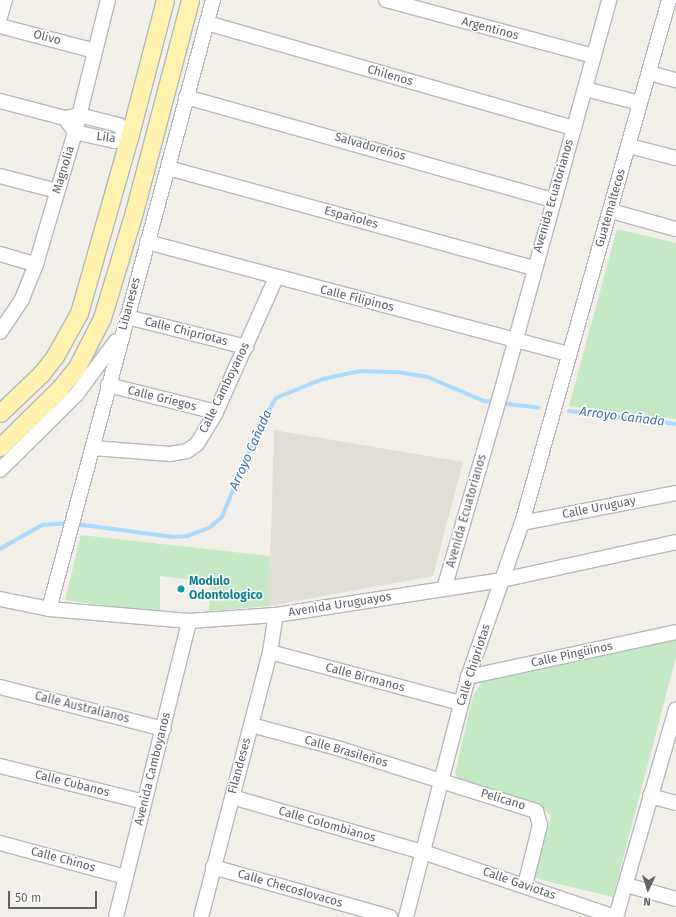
<!DOCTYPE html>
<meta charset="utf-8">
<style>
body{margin:0}
#map{position:relative;width:676px;height:917px;overflow:hidden;background:#f1efe8;font-family:"Fira Sans",sans-serif}
div>[style]{position:absolute}
.education>*{inset:0;background:#e1ded6}
.green>*{inset:0;background:#c5e8c5}
.stream>*{height:3.5px;margin:-1.75px;padding:0 1.75px;transform-origin:1.75px;border-radius:1.75px;background:#aadaff}
.roads{filter:drop-shadow(1px 0 #b5b8bc) drop-shadow(-1px 0 #b5b8bc) drop-shadow(0 1px #b5b8bc) drop-shadow(0 -1px #b5b8bc)}
.minor>*{height:14px;margin:-7px;padding:0 7px;transform-origin:7px;border-radius:7px;background:#fff}
.major>*{height:17px;margin:-8.5px;padding:0 8.5px;transform-origin:8.5px;border-radius:8.5px;background:#fff2af}
.dots>*{width:11px;height:11px;translate:-50% -50%;box-sizing:border-box;border:2px solid #fff;border-radius:50%}
span{translate:-50% -50%;white-space:nowrap;text-align:center;line-height:1.15;-webkit-text-stroke:3px #fff;paint-order:stroke}
.street-label{font-size:12px;color:#5f6368}
.culture-label{font-size:12px;color:#0d838f;font-weight:700}
.left{translate:0 -50%;text-align:left}
.water-label{font-size:13px;color:#4174aa;font-style:italic}
.north{position:absolute;left:628px;top:869px;width:40px;height:40px;-webkit-text-stroke:3px #fff;paint-order:stroke;rotate:184deg;font-size:11px;font-weight:700;line-height:16px;text-align:center;color:#5f6368}
.north::after{content:'';display:block;margin:auto;width:14px;height:18px;background:#5f6368;clip-path:polygon(50% 0,100% 100%,50% 72%,0 100%)}
.scale{position:absolute;left:8px;top:891px;width:89px;height:18px;box-sizing:border-box;border:2px solid #5f6368;border-top:0;padding-left:5px;font-size:12px;line-height:14px;white-space:nowrap;color:#5f6368;-webkit-text-stroke:3px #fff;paint-order:stroke}
</style>
<div id="map">
<div class="education">
<div style="clip-path:polygon(274px 430px,463px 462px,433px 576px,269px 606px)"></div>
</div>
<div class="green">
<div style="clip-path:polygon(617px 229px,676px 243px,676px 419px,569px 406px)"></div>
<div style="clip-path:polygon(81px 535px,270px 556px,269px 606px,209px 611px,211px 582px,160px 576px,160px 613px,65px 600px)"></div>
<div style="clip-path:polygon(676px 637px,676px 657px,613px 897px,534px 878px,551px 816px,540px 806px,459px 780px,455px 773px,473px 696px,482px 682px)"></div>
</div>
<div class="stream">
<div style="left:501px;top:403px;width:38px;rotate:7deg"></div>
<div style="left:569px;top:411px;width:108px;rotate:6.9deg"></div>
<div style="left:76px;top:524px;width:98px;rotate:7.6deg"></div>
<div style="left:173px;top:537px;width:15px;rotate:-4deg"></div>
<div style="left:188px;top:536px;width:22px;rotate:-21deg"></div>
<div style="left:209px;top:528px;width:17px;rotate:-40deg"></div>
<div style="left:222px;top:517px;width:100px;rotate:-67.6deg"></div>
<div style="left:260px;top:425px;width:31px;rotate:-59deg"></div>
<div style="left:276px;top:398px;width:51px;rotate:-22deg"></div>
<div style="left:323px;top:379px;width:38px;rotate:-12deg"></div>
<div style="left:360px;top:371px;width:37px;rotate:2deg"></div>
<div style="left:397px;top:372px;width:31px;rotate:9deg"></div>
<div style="left:428px;top:377px;width:61px;rotate:23.2deg"></div>
<div style="left:484px;top:401px;width:11px;rotate:5deg"></div>
<div style="left:0;top:549px;width:48px;rotate:-29.7deg"></div>
<div style="left:42px;top:525px;width:28px;rotate:-4deg"></div>
</div>
<div class="roads">
<div class="minor">
<div style="left:386px;top:0;width:215px;rotate:15.1deg"></div>
<div style="left:0;top:17px;width:18px;rotate:-74deg"></div>
<div style="left:207px;top:23px;width:382px;rotate:16deg"></div>
<div style="left:0;top:26px;width:98px;rotate:14.7deg"></div>
<div style="left:649px;top:73px;width:28px;rotate:15deg"></div>
<div style="left:585px;top:89px;width:57px;rotate:14.3deg"></div>
<div style="left:186px;top:97px;width:381px;rotate:15.7deg"></div>
<div style="left:0;top:101px;width:67px;rotate:14.7deg"></div>
<div style="left:65px;top:118px;width:14px;rotate:-12deg"></div>
<div style="left:79px;top:115px;width:41px;rotate:14deg"></div>
<div style="left:119px;top:125px;width:16px;rotate:52deg"></div>
<div style="left:129px;top:138px;width:15px;rotate:169deg"></div>
<div style="left:114px;top:141px;width:40px;rotate:-167deg"></div>
<div style="left:75px;top:132px;width:17px;rotate:-126deg"></div>
<div style="left:629px;top:146px;width:49px;rotate:14.3deg"></div>
<div style="left:168px;top:168px;width:379px;rotate:15.3deg"></div>
<div style="left:0;top:176px;width:59px;rotate:14.7deg"></div>
<div style="left:611px;top:211px;width:67px;rotate:15.5deg"></div>
<div style="left:147px;top:242px;width:436px;rotate:14.9deg"></div>
<div style="left:0;top:254px;width:37px;rotate:16deg"></div>
<div style="left:127px;top:317px;width:123px;rotate:14.1deg"></div>
<div style="left:0;top:332px;width:40px;rotate:-56deg"></div>
<div style="left:22px;top:299px;width:38px;rotate:-68deg"></div>
<div style="left:36px;top:264px;width:138px;rotate:-73.5deg"></div>
<div style="left:75px;top:132px;width:136px;rotate:-76deg"></div>
<div style="left:108px;top:385px;width:111px;rotate:14deg"></div>
<div style="left:93px;top:448px;width:77px;rotate:4.5deg"></div>
<div style="left:170px;top:454px;width:17px;rotate:-10deg"></div>
<div style="left:187px;top:451px;width:12px;rotate:-35deg"></div>
<div style="left:197px;top:444px;width:37px;rotate:-59deg"></div>
<div style="left:216px;top:412px;width:147px;rotate:-65.9deg"></div>
<div style="left:0;top:470px;width:107px;rotate:-44.6deg"></div>
<div style="left:76px;top:395px;width:67px;rotate:-53.5deg"></div>
<div style="left:522px;top:523px;width:157px;rotate:-11deg"></div>
<div style="left:444px;top:589px;width:204px;rotate:-73.8deg"></div>
<div style="left:501px;top:393px;width:408px;rotate:-74.6deg"></div>
<div style="left:0;top:599px;width:50px;rotate:11.5deg"></div>
<div style="left:49px;top:609px;width:141px;rotate:4.9deg"></div>
<div style="left:189px;top:621px;width:87px;rotate:-3.9deg"></div>
<div style="left:276px;top:615px;width:229px;rotate:-8.8deg"></div>
<div style="left:502px;top:580px;width:178px;rotate:-12.3deg"></div>
<div style="left:49px;top:609px;width:631px;rotate:-74.93deg"></div>
<div style="left:270px;top:652px;width:198px;rotate:15deg"></div>
<div style="left:468px;top:677px;width:213px;rotate:-12.2deg"></div>
<div style="left:0;top:687px;width:169px;rotate:14.4deg"></div>
<div style="left:251px;top:725px;width:89px;rotate:15deg"></div>
<div style="left:337px;top:748px;width:209px;rotate:17.6deg"></div>
<div style="left:536px;top:811px;width:15px;rotate:74deg"></div>
<div style="left:540px;top:825px;width:62px;rotate:104deg"></div>
<div style="left:0;top:766px;width:148px;rotate:14deg"></div>
<div style="left:650px;top:796px;width:27px;rotate:15deg"></div>
<div style="left:232px;top:797px;width:199px;rotate:16.1deg"></div>
<div style="left:423px;top:852px;width:203px;rotate:18.7deg"></div>
<div style="left:0;top:843px;width:130px;rotate:15.2deg"></div>
<div style="left:213px;top:867px;width:184px;rotate:15.8deg"></div>
<div style="left:626px;top:885px;width:52px;rotate:15.6deg"></div>
<div style="left:116px;top:917px;width:305px;rotate:-76.1deg"></div>
<div style="left:201px;top:917px;width:274px;rotate:-75.4deg"></div>
<div style="left:270px;top:652px;width:37px;rotate:-81deg"></div>
<div style="left:406px;top:917px;width:248px;rotate:-75.5deg"></div>
<div style="left:468px;top:677px;width:163px;rotate:-70.7deg"></div>
<div style="left:522px;top:523px;width:543px;rotate:-74.3deg"></div>
<div style="left:616px;top:917px;width:216px;rotate:-73.9deg"></div>
</div>
<div class="major">
<div style="left:0;top:413px;width:57px;rotate:-43.6deg"></div>
<div style="left:41px;top:374px;width:23px;rotate:-52deg"></div>
<div style="left:55px;top:356px;width:49px;rotate:-60.8deg"></div>
<div style="left:79px;top:313px;width:182px;rotate:-74.1deg"></div>
<div style="left:129px;top:138px;width:143px;rotate:-75.4deg"></div>
<div style="left:0;top:447px;width:84px;rotate:-44.5deg"></div>
<div style="left:60px;top:388px;width:27px;rotate:-51deg"></div>
<div style="left:77px;top:367px;width:55px;rotate:-63deg"></div>
<div style="left:102px;top:318px;width:111px;rotate:-73.2deg"></div>
<div style="left:134px;top:212px;width:219px;rotate:-75.2deg"></div>
</div>
</div>
<div class="dots">
<div style="left:181px;top:589px;background:#0f9aa8"></div>
</div>
<div class="street-label">
<span style="left:490px;top:29px;rotate:15deg">Argentinos</span>
<span style="left:47px;top:38px;rotate:14deg">Olivo</span>
<span style="left:390px;top:76px;rotate:16deg">Chilenos</span>
<span style="left:106px;top:138px;rotate:8deg">Lila</span>
<span style="left:370px;top:147px;rotate:16deg">Salvadoreños</span>
<span style="left:64px;top:170px;rotate:-73deg">Magnolia</span>
<span style="left:554px;top:196px;rotate:-74deg">Avenida Ecuatorianos</span>
<span style="left:611px;top:208px;rotate:-74deg">Guatemaltecos</span>
<span style="left:351px;top:218px;rotate:15deg">Españoles</span>
<span style="left:357px;top:299px;rotate:14deg">Calle Filipinos</span>
<span style="left:130px;top:304px;rotate:-75deg">Libaneses</span>
<span style="left:186px;top:332px;rotate:14deg">Calle Chipriotas</span>
<span style="left:225px;top:388px;rotate:-64deg">Calle Camboyanos</span>
<span style="left:162px;top:399px;rotate:14deg">Calle Griegos</span>
<span style="left:599px;top:508px;rotate:-11deg">Calle Uruguay</span>
<span style="left:467px;top:511px;rotate:-74deg">Avenida Ecuatorianos</span>
<span style="left:340px;top:605px;rotate:-9deg">Avenida Uruguayos</span>
<span style="left:572px;top:655px;rotate:-12deg">Calle Pingüinos</span>
<span style="left:474px;top:665px;rotate:-72deg">Calle Chipriotas</span>
<span style="left:365px;top:678px;rotate:15deg">Calle Birmanos</span>
<span style="left:82px;top:708px;rotate:14deg">Calle Australianos</span>
<span style="left:346px;top:752px;rotate:16deg">Calle Brasileños</span>
<span style="left:240px;top:766px;rotate:-75deg">Filandeses</span>
<span style="left:153px;top:769px;rotate:-76deg">Avenida Camboyanos</span>
<span style="left:72px;top:784px;rotate:14deg">Calle Cubanos</span>
<span style="left:503px;top:800px;rotate:17deg">Pelicano</span>
<span style="left:327px;top:825px;rotate:16deg">Calle Colombianos</span>
<span style="left:63px;top:860px;rotate:15deg">Calle Chinos</span>
<span style="left:519px;top:884px;rotate:19deg">Calle Gaviotas</span>
<span style="left:290px;top:889px;rotate:16deg">Calle Checoslovacos</span>
</div>
<div class="culture-label">
<span class="left" style="left:189px;top:589px">Modulo<br>Odontologico</span>
</div>
<div class="water-label">
<span style="left:622px;top:417px;rotate:7deg">Arroyo Cañada</span>
<span style="left:251px;top:450px;rotate:-66deg">Arroyo Cañada</span>
</div>
<div class="north">N</div>
<div class="scale">50 m</div>
</div>
